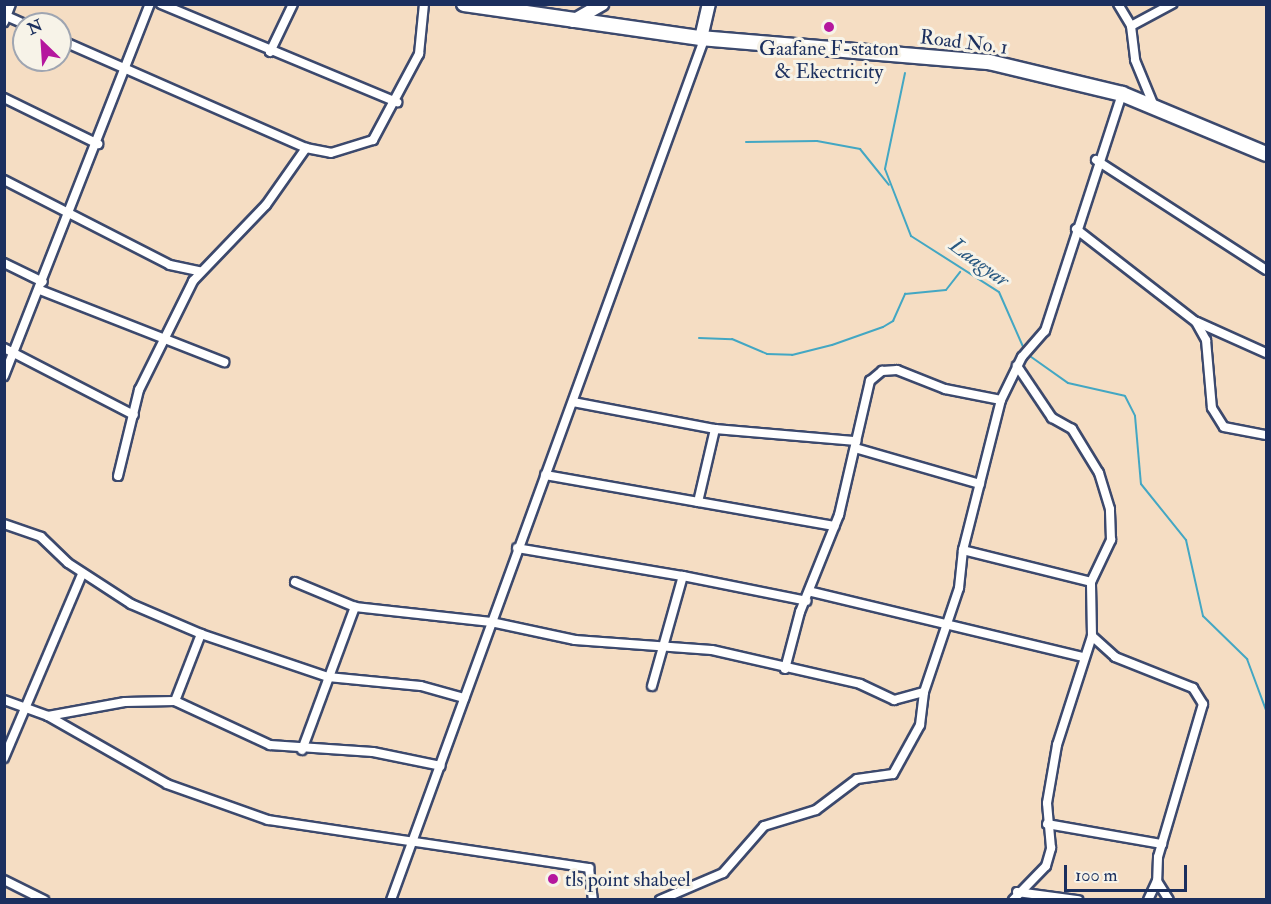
<!DOCTYPE html>
<style>
body{margin:0}
#map{position:relative;width:1271px;height:904px;overflow:hidden;background:#f5ddc3;font-family:"IM FELL Double Pica",serif}
div>[style]{position:absolute}
.stream>*{height:2px;margin:-1px;padding:0 1px;transform-origin:1px;border-radius:1px;background:#43a7c3}
.roads{filter:drop-shadow(2px 0 #3c496d) drop-shadow(-2px 0 #3c496d) drop-shadow(0 2px #3c496d) drop-shadow(0 -2px #3c496d)}
.minor>*{height:8px;margin:-4px;padding:0 4px;transform-origin:4px;border-radius:4px;background:#fff}
.secondary>*{height:12px;margin:-6px;padding:0 6px;transform-origin:6px;border-radius:6px;background:#fff}
.trunk>*{height:14px;margin:-7px;padding:0 7px;transform-origin:7px;border-radius:7px;background:#fff}
.dots>*{width:16px;height:16px;translate:-50% -50%;box-sizing:border-box;border:3px solid #f7f3e8;border-radius:50%}
span{translate:-50% -50%;white-space:nowrap;text-align:center;line-height:1.15;-webkit-text-stroke:6px #f7f3e8;paint-order:stroke}
.street-label{font-size:20px;color:#1b2f5e}
.poi-label{font-size:20px;color:#1b2f5e}
.left{translate:0 -50%;text-align:left}
.water-label{font-size:21px;color:#295981;font-style:italic}
.frame{position:absolute;inset:0;border:6px solid #1b2f5e;pointer-events:none}
.north{position:absolute;left:12px;top:12px;width:60px;height:60px;box-sizing:border-box;background:#f7f3e8;border:2px solid #9fa5b1;border-radius:50%;rotate:335deg;font-size:16px;font-weight:700;line-height:24px;text-align:center;color:#1b2f5e}
.north::after{content:'';display:block;margin:auto;width:21px;height:27px;background:#b5179e;clip-path:polygon(50% 0,100% 100%,50% 72%,0 100%)}
.scale{position:absolute;left:1064px;top:865px;width:123px;height:27px;box-sizing:border-box;border:3px solid #1b2f5e;border-top:0;padding-left:8px;font-size:18px;line-height:21px;white-space:nowrap;color:#1b2f5e;-webkit-text-stroke:4px #f7f3e8;paint-order:stroke}
</style>
<div id="map">
<div class="stream">
<div style="left:905px;top:73px;width:98px;rotate:101.8deg"></div>
<div style="left:885px;top:169px;width:72px;rotate:68.8deg"></div>
<div style="left:911px;top:236px;width:104px;rotate:32.5deg"></div>
<div style="left:999px;top:292px;width:62px;rotate:66.3deg"></div>
<div style="left:746px;top:142px;width:71px;rotate:-0.8deg"></div>
<div style="left:817px;top:141px;width:44px;rotate:10.5deg"></div>
<div style="left:860px;top:149px;width:46px;rotate:51.1deg"></div>
<div style="left:699px;top:338px;width:33px;rotate:2deg"></div>
<div style="left:732px;top:339px;width:38px;rotate:23deg"></div>
<div style="left:767px;top:354px;width:25px;rotate:2deg"></div>
<div style="left:792px;top:355px;width:41px;rotate:-14deg"></div>
<div style="left:832px;top:345px;width:54px;rotate:-19.4deg"></div>
<div style="left:883px;top:327px;width:12px;rotate:-31deg"></div>
<div style="left:893px;top:321px;width:30px;rotate:-66deg"></div>
<div style="left:905px;top:294px;width:41px;rotate:-5.6deg"></div>
<div style="left:946px;top:290px;width:23px;rotate:-52deg"></div>
<div style="left:1027px;top:354px;width:50px;rotate:35.3deg"></div>
<div style="left:1068px;top:383px;width:58px;rotate:12.8deg"></div>
<div style="left:1125px;top:396px;width:22px;rotate:63deg"></div>
<div style="left:1135px;top:416px;width:68px;rotate:85deg"></div>
<div style="left:1141px;top:484px;width:72px;rotate:51.2deg"></div>
<div style="left:1186px;top:540px;width:78px;rotate:77.4deg"></div>
<div style="left:1203px;top:616px;width:62px;rotate:44.3deg"></div>
<div style="left:1247px;top:659px;width:54px;rotate:69.6deg"></div>
</div>
<div class="roads">
<div class="minor">
<div style="left:161px;top:4px;width:256px;rotate:22.6deg"></div>
<div style="left:1118px;top:4px;width:26px;rotate:59deg"></div>
<div style="left:1131px;top:26px;width:34px;rotate:83deg"></div>
<div style="left:1135px;top:60px;width:50px;rotate:67.6deg"></div>
<div style="left:4px;top:15px;width:22px;rotate:24deg"></div>
<div style="left:4px;top:22px;width:19px;rotate:-69deg"></div>
<div style="left:1131px;top:26px;width:47px;rotate:-28.2deg"></div>
<div style="left:60px;top:40px;width:269px;rotate:23.7deg"></div>
<div style="left:306px;top:148px;width:25px;rotate:11deg"></div>
<div style="left:331px;top:153px;width:44px;rotate:-17.2deg"></div>
<div style="left:373px;top:140px;width:98px;rotate:-61.9deg"></div>
<div style="left:419px;top:54px;width:50px;rotate:-84.3deg"></div>
<div style="left:270px;top:52px;width:53px;rotate:-64.4deg"></div>
<div style="left:4px;top:98px;width:105px;rotate:26.1deg"></div>
<div style="left:1096px;top:160px;width:202px;rotate:32.9deg"></div>
<div style="left:4px;top:180px;width:186px;rotate:27.1deg"></div>
<div style="left:170px;top:265px;width:30px;rotate:12deg"></div>
<div style="left:1076px;top:229px;width:152px;rotate:37.8deg"></div>
<div style="left:1196px;top:322px;width:21px;rotate:61deg"></div>
<div style="left:1206px;top:340px;width:68px;rotate:85deg"></div>
<div style="left:1212px;top:408px;width:22px;rotate:58deg"></div>
<div style="left:1224px;top:427px;width:43px;rotate:10.8deg"></div>
<div style="left:4px;top:263px;width:43px;rotate:26deg"></div>
<div style="left:40px;top:290px;width:198px;rotate:21.4deg"></div>
<div style="left:1197px;top:322px;width:76px;rotate:24.2deg"></div>
<div style="left:4px;top:348px;width:146px;rotate:27.3deg"></div>
<div style="left:4px;top:376px;width:400px;rotate:-68.6deg"></div>
<div style="left:573px;top:402px;width:145px;rotate:10.8deg"></div>
<div style="left:715px;top:429px;width:142px;rotate:4.9deg"></div>
<div style="left:855px;top:448px;width:130px;rotate:16.1deg"></div>
<div style="left:545px;top:475px;width:294px;rotate:10deg"></div>
<div style="left:118px;top:476px;width:89px;rotate:-76.3deg"></div>
<div style="left:139px;top:390px;width:122px;rotate:-63.6deg"></div>
<div style="left:193px;top:281px;width:105px;rotate:-46.2deg"></div>
<div style="left:266px;top:205px;width:70px;rotate:-54.9deg"></div>
<div style="left:698px;top:502px;width:75px;rotate:-76.9deg"></div>
<div style="left:4px;top:524px;width:39px;rotate:19deg"></div>
<div style="left:41px;top:537px;width:37px;rotate:44deg"></div>
<div style="left:68px;top:563px;width:75px;rotate:33.1deg"></div>
<div style="left:131px;top:604px;width:76px;rotate:23.2deg"></div>
<div style="left:201px;top:634px;width:134px;rotate:18.7deg"></div>
<div style="left:328px;top:677px;width:93px;rotate:5.5deg"></div>
<div style="left:421px;top:686px;width:45px;rotate:15.6deg"></div>
<div style="left:517px;top:548px;width:168px;rotate:9.6deg"></div>
<div style="left:963px;top:550px;width:132px;rotate:14deg"></div>
<div style="left:295px;top:582px;width:65px;rotate:22.6deg"></div>
<div style="left:355px;top:607px;width:137px;rotate:6.3deg"></div>
<div style="left:491px;top:622px;width:86px;rotate:12.1deg"></div>
<div style="left:575px;top:640px;width:137px;rotate:4.2deg"></div>
<div style="left:712px;top:650px;width:152px;rotate:12.9deg"></div>
<div style="left:860px;top:684px;width:38px;rotate:25deg"></div>
<div style="left:894px;top:700px;width:31px;rotate:-15deg"></div>
<div style="left:924px;top:692px;width:110px;rotate:-71.4deg"></div>
<div style="left:959px;top:588px;width:38px;rotate:-84deg"></div>
<div style="left:963px;top:550px;width:155px;rotate:-75.8deg"></div>
<div style="left:1001px;top:400px;width:48px;rotate:-64deg"></div>
<div style="left:1022px;top:357px;width:35px;rotate:-49deg"></div>
<div style="left:1045px;top:331px;width:249px;rotate:-72deg"></div>
<div style="left:812px;top:592px;width:279px;rotate:13.5deg"></div>
<div style="left:1092px;top:636px;width:31px;rotate:42deg"></div>
<div style="left:1115px;top:657px;width:84px;rotate:21.7deg"></div>
<div style="left:1193px;top:688px;width:19px;rotate:58deg"></div>
<div style="left:1203px;top:704px;width:159px;rotate:106.4deg"></div>
<div style="left:1158px;top:857px;width:24px;rotate:92deg"></div>
<div style="left:1157px;top:881px;width:22px;rotate:58deg"></div>
<div style="left:785px;top:669px;width:59px;rotate:-75.3deg"></div>
<div style="left:800px;top:612px;width:105px;rotate:-68.1deg"></div>
<div style="left:839px;top:515px;width:138px;rotate:-77deg"></div>
<div style="left:870px;top:381px;width:16px;rotate:-40deg"></div>
<div style="left:882px;top:371px;width:15px;rotate:-4deg"></div>
<div style="left:897px;top:370px;width:52px;rotate:21.6deg"></div>
<div style="left:945px;top:389px;width:57px;rotate:11.1deg"></div>
<div style="left:652px;top:686px;width:114px;rotate:-74.3deg"></div>
<div style="left:683px;top:576px;width:126px;rotate:11.4deg"></div>
<div style="left:4px;top:700px;width:47px;rotate:20deg"></div>
<div style="left:48px;top:716px;width:78px;rotate:-10.3deg"></div>
<div style="left:125px;top:702px;width:50px;rotate:-1.1deg"></div>
<div style="left:175px;top:701px;width:105px;rotate:24.9deg"></div>
<div style="left:270px;top:745px;width:103px;rotate:3.9deg"></div>
<div style="left:373px;top:752px;width:69px;rotate:11.6deg"></div>
<div style="left:175px;top:701px;width:72px;rotate:-68.8deg"></div>
<div style="left:48px;top:716px;width:137px;rotate:29.7deg"></div>
<div style="left:167px;top:784px;width:107px;rotate:19.6deg"></div>
<div style="left:268px;top:820px;width:325px;rotate:8.5deg"></div>
<div style="left:589px;top:868px;width:32px;rotate:83deg"></div>
<div style="left:302px;top:750px;width:153px;rotate:-69.7deg"></div>
<div style="left:4px;top:758px;width:200px;rotate:-67deg"></div>
<div style="left:1047px;top:824px;width:117px;rotate:9.9deg"></div>
<div style="left:4px;top:880px;width:45px;rotate:26.6deg"></div>
<div style="left:1017px;top:892px;width:62px;rotate:7.5deg"></div>
<div style="left:391px;top:900px;width:918px;rotate:-70.01deg"></div>
<div style="left:660px;top:900px;width:69px;rotate:-23.2deg"></div>
<div style="left:723px;top:873px;width:62px;rotate:-48.9deg"></div>
<div style="left:764px;top:826px;width:54px;rotate:-17.1deg"></div>
<div style="left:816px;top:810px;width:51px;rotate:-37.1deg"></div>
<div style="left:857px;top:779px;width:36px;rotate:-8deg"></div>
<div style="left:893px;top:774px;width:56px;rotate:-61.1deg"></div>
<div style="left:920px;top:725px;width:33px;rotate:-83deg"></div>
<div style="left:1013px;top:900px;width:47px;rotate:-45.9deg"></div>
<div style="left:1046px;top:866px;width:19px;rotate:-74deg"></div>
<div style="left:1051px;top:848px;width:45px;rotate:-95.1deg"></div>
<div style="left:1047px;top:803px;width:59px;rotate:-80.2deg"></div>
<div style="left:1057px;top:745px;width:114px;rotate:-72.2deg"></div>
<div style="left:1092px;top:636px;width:54px;rotate:-91.1deg"></div>
<div style="left:1091px;top:582px;width:47px;rotate:-64.5deg"></div>
<div style="left:1111px;top:540px;width:31px;rotate:-92deg"></div>
<div style="left:1110px;top:509px;width:38px;rotate:-107deg"></div>
<div style="left:1099px;top:473px;width:52px;rotate:-121.5deg"></div>
<div style="left:1072px;top:429px;width:23px;rotate:-151deg"></div>
<div style="left:1052px;top:418px;width:63px;rotate:-123.9deg"></div>
<div style="left:1148px;top:900px;width:21px;rotate:-65deg"></div>
</div>
<div class="secondary">
<div style="left:573px;top:21px;width:34px;rotate:-30deg"></div>
<div style="left:701px;top:38px;width:35px;rotate:-77deg"></div>
</div>
<div class="trunk">
<div style="left:464px;top:4px;width:239px;rotate:8.2deg"></div>
<div style="left:701px;top:38px;width:289px;rotate:4.8deg"></div>
<div style="left:989px;top:62px;width:137px;rotate:13.5deg"></div>
<div style="left:1122px;top:94px;width:156px;rotate:22.6deg"></div>
</div>
</div>
<div class="dots">
<div style="left:829px;top:27px;background:#b5179e"></div>
<div style="left:553px;top:879px;background:#b5179e"></div>
</div>
<div class="street-label">
<span style="left:964px;top:42px;rotate:7deg">Road No. 1</span>
</div>
<div class="poi-label">
<span style="left:829px;top:60px">Gaafane F-staton<br>&amp; Ekectricity</span>
<span class="left" style="left:565px;top:879px">tls point shabeel</span>
</div>
<div class="water-label">
<span style="left:979px;top:263px;rotate:36deg">Laagyar</span>
</div>
<div class="frame"></div>
<div class="north">N</div>
<div class="scale">100 m</div>
</div>
